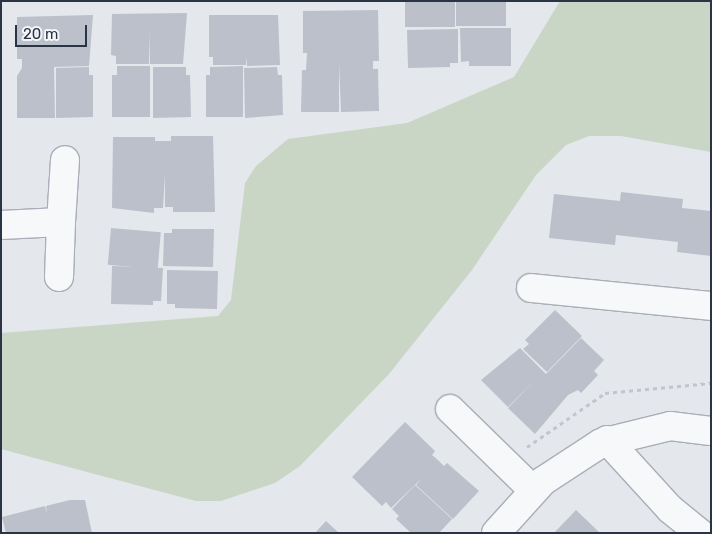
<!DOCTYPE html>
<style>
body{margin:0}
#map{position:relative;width:712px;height:534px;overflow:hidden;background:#e4e7ec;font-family:Rubik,sans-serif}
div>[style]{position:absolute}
.green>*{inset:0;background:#c9d6c5}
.building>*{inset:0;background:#bbc0ca;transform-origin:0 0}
.path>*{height:3px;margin-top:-1.5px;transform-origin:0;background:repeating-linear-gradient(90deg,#c2c5cb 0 4px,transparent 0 8px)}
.roads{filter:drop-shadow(1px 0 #a9aeb7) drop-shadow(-1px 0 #a9aeb7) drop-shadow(0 1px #a9aeb7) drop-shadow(0 -1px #a9aeb7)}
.minor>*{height:28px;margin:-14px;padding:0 14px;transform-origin:14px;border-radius:14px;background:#f7f8fa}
span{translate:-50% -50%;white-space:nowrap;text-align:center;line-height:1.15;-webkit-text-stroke:4px #f4f6f9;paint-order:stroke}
.frame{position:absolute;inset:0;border:2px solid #2b3445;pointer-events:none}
.scale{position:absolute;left:15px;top:25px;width:72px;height:22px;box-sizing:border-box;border:2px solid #2b3445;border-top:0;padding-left:6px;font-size:15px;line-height:18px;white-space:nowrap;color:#2b3445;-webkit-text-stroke:4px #f4f6f9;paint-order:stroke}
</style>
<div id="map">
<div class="green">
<div style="clip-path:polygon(560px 1px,711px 1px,711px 152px,621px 136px,589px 136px,566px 145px,536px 175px,472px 270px,389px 374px,300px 466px,275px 483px,221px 501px,196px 501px,1px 449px,1px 333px,218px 316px,231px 300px,245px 183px,256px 166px,288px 139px,407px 123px,514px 77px)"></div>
</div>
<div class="building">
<div style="left:405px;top:1px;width:50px;height:26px"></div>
<div style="left:456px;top:1px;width:50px;height:25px"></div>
<div style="clip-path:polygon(378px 10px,379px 61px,373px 61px,373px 69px,378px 69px,379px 111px,341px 112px,339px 63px,339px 112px,301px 112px,302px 70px,306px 70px,307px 53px,303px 53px,303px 11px)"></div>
<div style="clip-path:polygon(187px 13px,183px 64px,150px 64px,149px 31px,149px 64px,116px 64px,116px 56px,111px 55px,112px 14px)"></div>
<div style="clip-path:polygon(93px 15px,89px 66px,54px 67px,55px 118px,17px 118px,17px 76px,22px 68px,22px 59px,17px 59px,17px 17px)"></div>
<div style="clip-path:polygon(209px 15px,278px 15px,280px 65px,247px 66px,247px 57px,246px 65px,213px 65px,213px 57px,209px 57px)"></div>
<div style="clip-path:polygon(460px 28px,511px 28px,511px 66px,469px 66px,469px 61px,461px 62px)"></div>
<div style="clip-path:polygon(458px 29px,458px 63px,450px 63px,450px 67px,408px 68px,407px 30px)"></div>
<div style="clip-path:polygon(117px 66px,150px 66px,150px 117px,112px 117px,112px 75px,117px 75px)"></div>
<div style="clip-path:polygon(243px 66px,243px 117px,206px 117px,206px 75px,210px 75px,210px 67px)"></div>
<div style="clip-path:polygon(89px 67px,89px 75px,93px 75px,93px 117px,56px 118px,56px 68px)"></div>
<div style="clip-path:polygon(153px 67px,186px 67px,186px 75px,190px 75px,191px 117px,153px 118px)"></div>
<div style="clip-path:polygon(277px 67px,278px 75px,282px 75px,283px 115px,245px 118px,244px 68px)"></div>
<div style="clip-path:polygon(171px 136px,213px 136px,215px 212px,173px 212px,173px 207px,165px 207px,165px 174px,163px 208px,154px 208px,154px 213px,112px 208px,113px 137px,155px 137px,155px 141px,171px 141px)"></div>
<div style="clip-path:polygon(621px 192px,683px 199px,682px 208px,711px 211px,711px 256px,677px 252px,678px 242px,616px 235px,615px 245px,549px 238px,554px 194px,620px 201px)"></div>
<div style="left:111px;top:228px;width:50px;height:37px;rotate:5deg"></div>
<div style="clip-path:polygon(172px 229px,214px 229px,213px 267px,163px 266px,164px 233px,172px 233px)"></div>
<div style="clip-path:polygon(112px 266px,163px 268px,161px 301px,153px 301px,153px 305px,111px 304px)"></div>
<div style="clip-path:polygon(167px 270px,218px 271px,217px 309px,175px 308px,175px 304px,167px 304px)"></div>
<div style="clip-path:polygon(555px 310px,582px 336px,547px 372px,523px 349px,529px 344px,525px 340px)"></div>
<div style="clip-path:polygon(581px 338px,604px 360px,594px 371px,598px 375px,581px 393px,578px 390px,568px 395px,535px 434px,508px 408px,535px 380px,508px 407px,481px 380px,520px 348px,546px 374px)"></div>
<div style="clip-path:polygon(405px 422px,435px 451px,432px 455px,438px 460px,444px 466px,447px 463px,479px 491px,453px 519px,416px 485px,421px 479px,391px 508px,386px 502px,382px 506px,352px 477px)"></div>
<div style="clip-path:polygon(415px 485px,452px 519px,439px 533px,411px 533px,396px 519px,399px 516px,392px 509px)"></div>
<div style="clip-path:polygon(70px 500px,85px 500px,92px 533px,6px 533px,2px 517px,45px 506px,47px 514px,46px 506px)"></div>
<div style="clip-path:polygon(576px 510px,600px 533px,554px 533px)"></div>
<div style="clip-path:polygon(326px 521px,339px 533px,315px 533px)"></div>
</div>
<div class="path">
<div style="left:527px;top:447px;width:95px;rotate:-34.7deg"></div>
<div style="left:605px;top:393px;width:106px;rotate:-5.4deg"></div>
</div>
<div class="roads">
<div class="minor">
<div style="left:1px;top:225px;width:60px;rotate:-2.9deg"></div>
<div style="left:61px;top:222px;width:62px;rotate:-86.3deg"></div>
<div style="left:59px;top:277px;width:55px;rotate:-87.9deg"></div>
<div style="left:531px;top:288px;width:181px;rotate:5.7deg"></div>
<div style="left:450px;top:409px;width:117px;rotate:44.3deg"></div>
<div style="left:607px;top:440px;width:93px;rotate:47.6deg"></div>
<div style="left:670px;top:509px;width:38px;rotate:39deg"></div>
<div style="left:496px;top:533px;width:70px;rotate:-47.9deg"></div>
<div style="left:543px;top:481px;width:69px;rotate:-33.2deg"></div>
<div style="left:601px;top:443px;width:71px;rotate:-13.8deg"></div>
<div style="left:670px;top:426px;width:41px;rotate:7deg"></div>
</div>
</div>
<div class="frame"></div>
<div class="scale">20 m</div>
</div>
